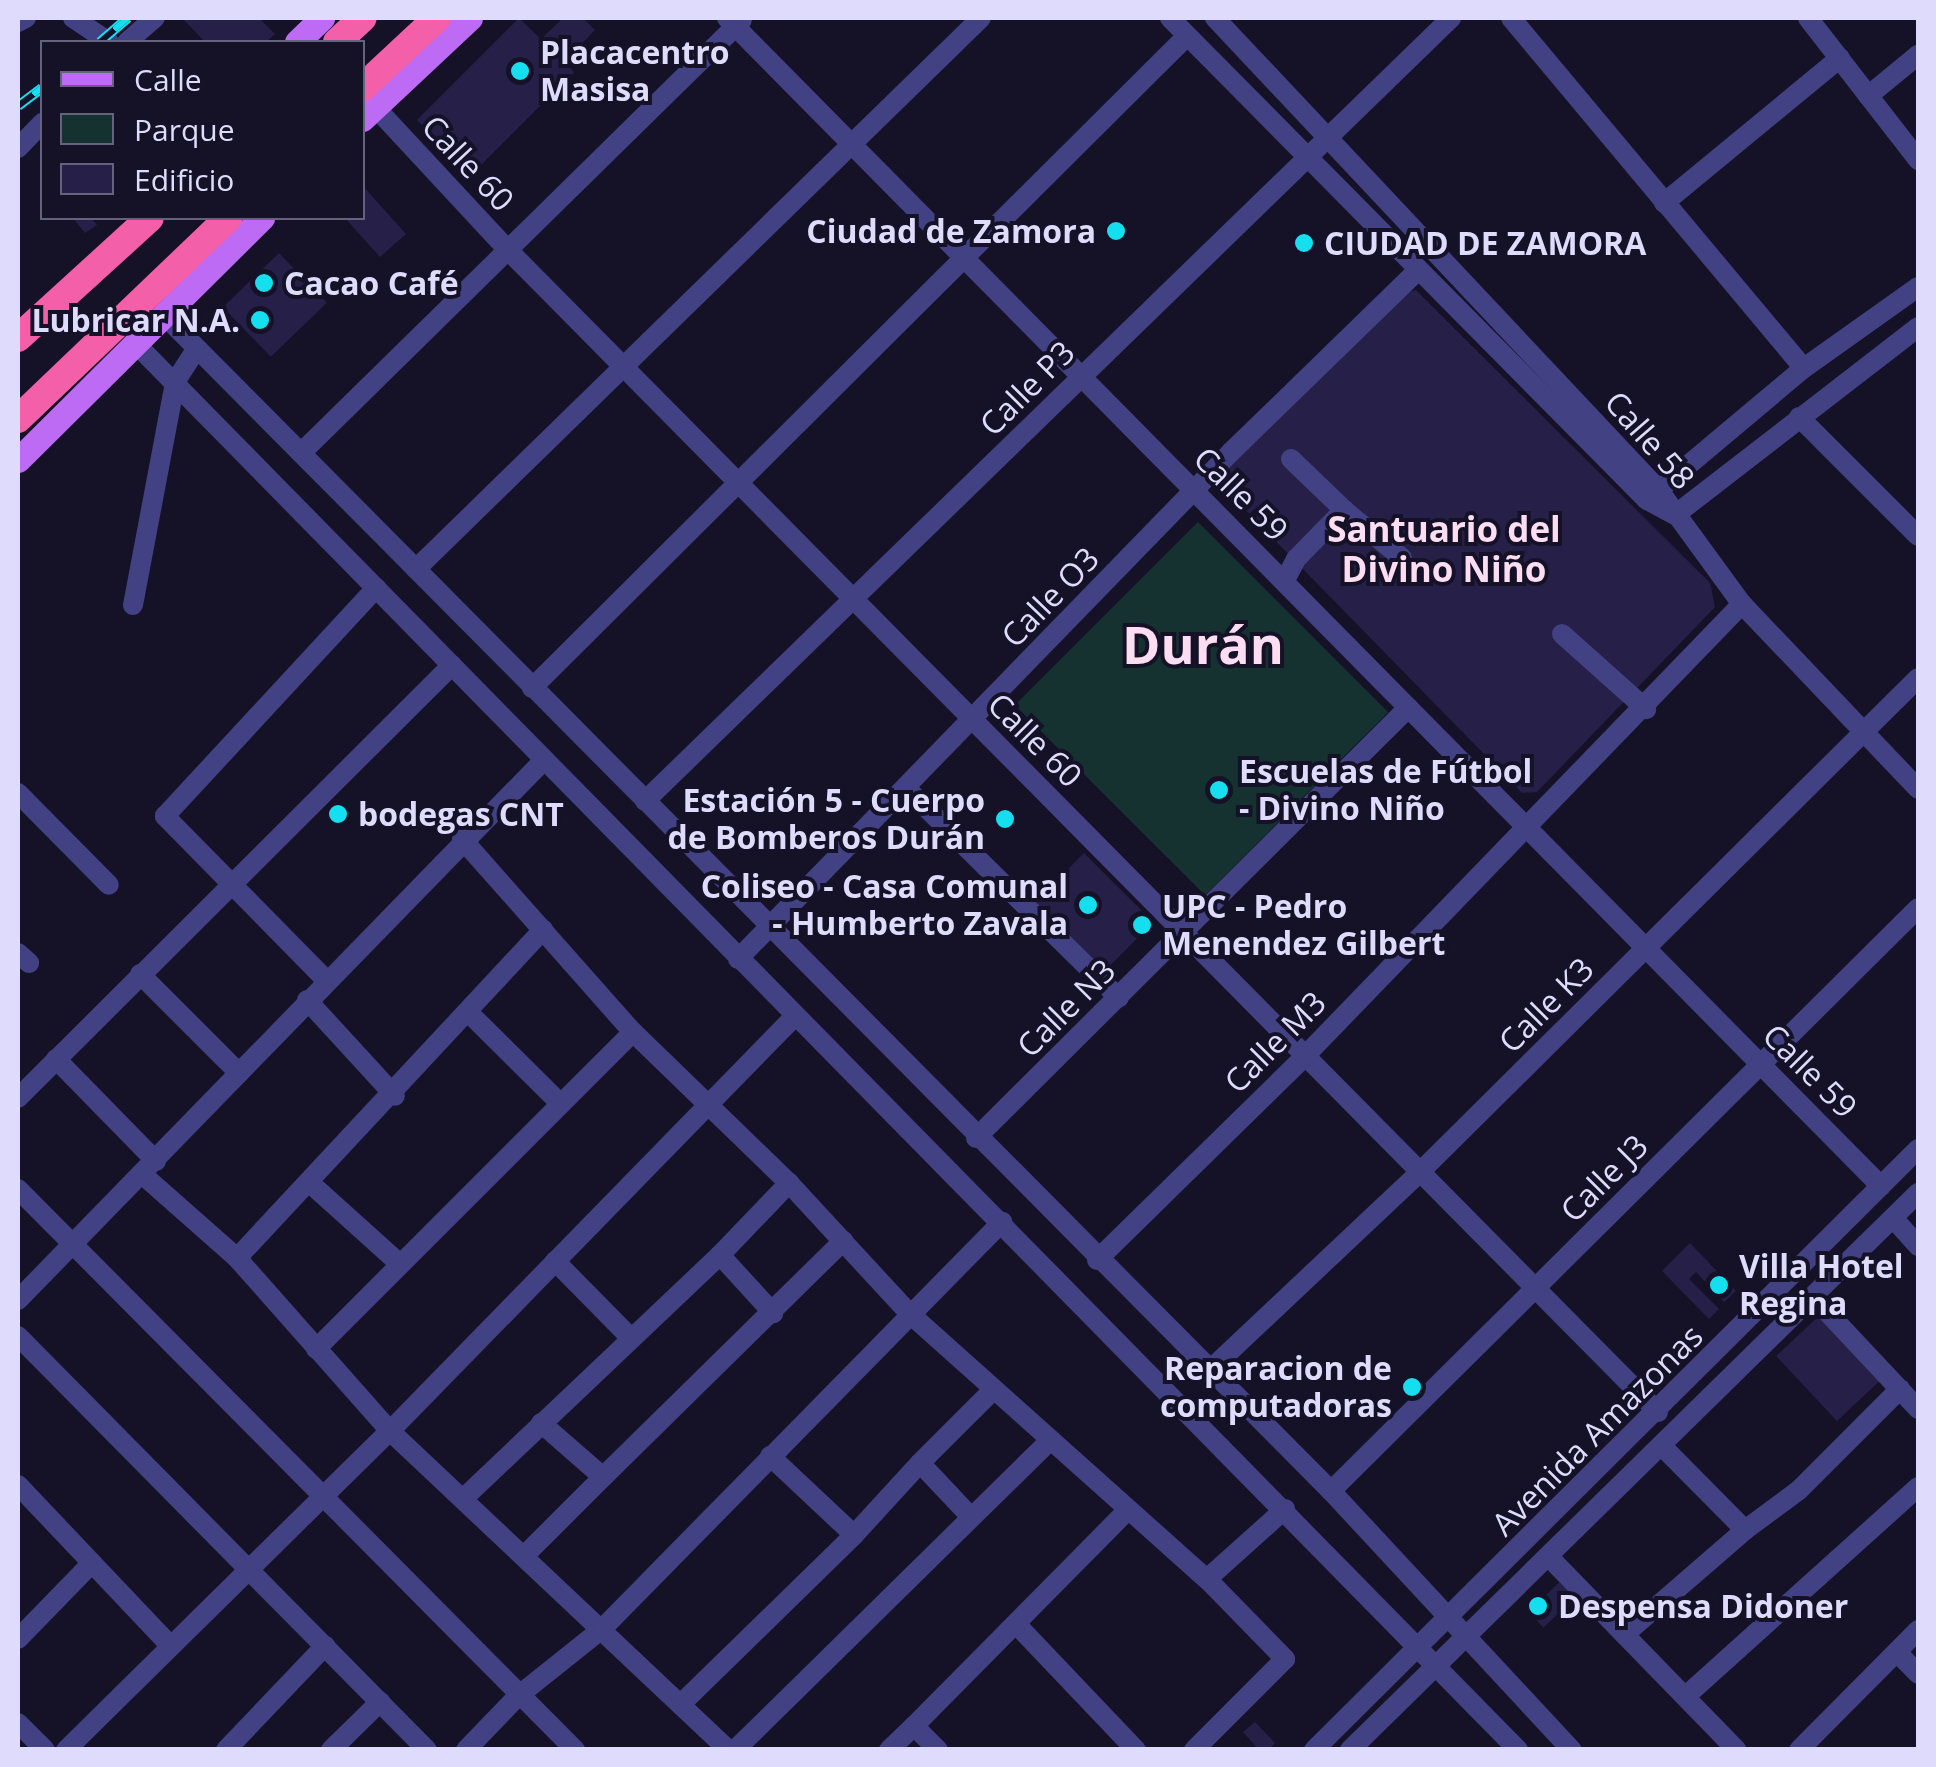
<!DOCTYPE html>
<meta charset="utf-8">
<style>
body{margin:0}
#map{position:relative;width:1936px;height:1767px;overflow:hidden;background:#151228;font-family:"Open Sans",sans-serif}
div>[style]{position:absolute}
.green>*{inset:0;background:#153130;transform-origin:0 0}
.building>*{inset:0;background:#261f47;transform-origin:0 0}
.minor>*{height:20px;margin:-10px;padding:0 10px;transform-origin:10px;border-radius:10px;background:#414183}
.major>*{height:25px;margin:-12.5px;padding:0 12.5px;transform-origin:12.5px;border-radius:12.5px;background:#bd6af4}
.highway>*{height:28px;margin:-14px;padding:0 14px;transform-origin:14px;border-radius:14px;background:#f45faa}
.rail>*{height:10px;margin-top:-5px;transform-origin:0;background:repeating-linear-gradient(90deg,#151228 0 19px,#15deee 0 38px);box-sizing:border-box;border-block:2px solid #15deee}
.dots>*{width:28px;height:28px;translate:-50% -50%;box-sizing:border-box;border:5px solid #151228;border-radius:50%}
span{translate:-50% -50%;white-space:nowrap;text-align:center;line-height:1.15;-webkit-text-stroke:8px #151228;paint-order:stroke}
.poi-label{font-size:32px;color:#dedbfc;font-weight:700}
.left{translate:0 -50%;text-align:left}
.right{translate:-100% -50%;text-align:right}
.street-label{font-size:32px;color:#dedbfc}
.neighbourhood-label{font-size:35px;color:#fdddf2;font-weight:700}
.town-label{font-size:52px;color:#fdddf2;font-weight:700}
.frame{position:absolute;inset:0;border:20px solid #dedbfc;pointer-events:none}
.legend{position:absolute;left:40px;top:40px;width:325px;height:180px;box-sizing:border-box;background:#151228;border:2px solid #65627d;margin:0;padding:12px 18px;list-style:none;font-size:30px;color:#dedbfc}
.legend li{display:flex;align-items:center;gap:20px;height:50px}
.legend b{width:50px;border:2px solid #65627d}
</style>
<div id="map">
<div class="green">
<div style="left:1198px;top:522px;width:269px;height:259px;rotate:45deg"></div>
</div>
<div class="building">
<div style="clip-path:polygon(182px 18px,259px 18px,275px 34px,266px 42px,205px 42px)"></div>
<div style="clip-path:polygon(519px 18px,541px 39px,563px 18px,583px 18px,595px 30px,564px 62px,574px 72px,471px 175px,417px 120px)"></div>
<div style="clip-path:polygon(362px 185px,406px 234px,380px 257px,345px 218px,362px 218px)"></div>
<div style="clip-path:polygon(73px 218px,91px 218px,97px 225px,85px 233px)"></div>
<div style="left:279px;top:253px;width:69px;height:78px;rotate:46deg"></div>
<div style="clip-path:polygon(1416px 290px,1710px 583px,1715px 607px,1537px 792px,1522px 793px,1221px 485px,1222px 468px,1399px 293px)"></div>
<div style="left:1084px;top:853px;width:98px;height:69px;rotate:45deg"></div>
<div style="clip-path:polygon(1690px 1243px,1736px 1291px,1724px 1302px,1696px 1272px,1689px 1279px,1719px 1309px,1709px 1319px,1662px 1271px)"></div>
<div style="left:1820px;top:1315px;width:89px;height:60px;rotate:47deg"></div>
<div style="left:1562px;top:1580px;width:22px;height:46px;rotate:47deg"></div>
<div style="clip-path:polygon(1255px 1722px,1275px 1743px,1268px 1750px,1259px 1750px,1243px 1732px)"></div>
</div>
<div class="minor">
<div style="left:73px;top:18px;width:43px;rotate:33.7deg"></div>
<div style="left:727px;top:18px;width:1642px;rotate:45.35deg"></div>
<div style="left:1170px;top:18px;width:678px;rotate:45.3deg"></div>
<div style="left:1647px;top:500px;width:30px;rotate:28deg"></div>
<div style="left:1215px;top:18px;width:647px;rotate:46.75deg"></div>
<div style="left:1658px;top:489px;width:142px;rotate:53.9deg"></div>
<div style="left:1742px;top:604px;width:255px;rotate:46.4deg"></div>
<div style="left:1511px;top:18px;width:456px;rotate:50.1deg"></div>
<div style="left:1808px;top:18px;width:180px;rotate:52.2deg"></div>
<div style="left:18px;top:22px;width:9px;rotate:-27deg"></div>
<div style="left:127px;top:42px;width:37px;rotate:-41deg"></div>
<div style="left:1868px;top:96px;width:65px;rotate:-39.4deg"></div>
<div style="left:375px;top:107px;width:195px;rotate:47.1deg"></div>
<div style="left:508px;top:250px;width:1635px;rotate:45.3deg"></div>
<div style="left:18px;top:148px;width:35px;rotate:-46deg"></div>
<div style="left:1664px;top:203px;width:228px;rotate:-39.5deg"></div>
<div style="left:164px;top:315px;width:1657px;rotate:45.22deg"></div>
<div style="left:1331px;top:1491px;width:354px;rotate:47.1deg"></div>
<div style="left:135px;top:343px;width:1973px;rotate:45.49deg"></div>
<div style="left:1799px;top:417px;width:168px;rotate:45deg"></div>
<div style="left:301px;top:453px;width:618px;rotate:-44.48deg"></div>
<div style="left:1291px;top:459px;width:74px;rotate:43.9deg"></div>
<div style="left:1649px;top:498px;width:202px;rotate:-40deg"></div>
<div style="left:1804px;top:368px;width:140px;rotate:-35.4deg"></div>
<div style="left:1675px;top:515px;width:307px;rotate:-37.7deg"></div>
<div style="left:416px;top:569px;width:789px;rotate:-44.28deg"></div>
<div style="left:1285px;top:580px;width:24px;rotate:-62deg"></div>
<div style="left:1296px;top:559px;width:69px;rotate:-45.6deg"></div>
<div style="left:1344px;top:510px;width:75px;rotate:39.6deg"></div>
<div style="left:133px;top:605px;width:227px;rotate:-79.3deg"></div>
<div style="left:175px;top:382px;width:40px;rotate:-57.1deg"></div>
<div style="left:1562px;top:634px;width:113px;rotate:41.8deg"></div>
<div style="left:532px;top:688px;width:924px;rotate:-44.87deg"></div>
<div style="left:908px;top:790px;width:296px;rotate:44.6deg"></div>
<div style="left:18px;top:793px;width:129px;rotate:45.3deg"></div>
<div style="left:645px;top:801px;width:1124px;rotate:-44.17deg"></div>
<div style="left:462px;top:839px;width:258px;rotate:48.5deg"></div>
<div style="left:633px;top:1032px;width:217px;rotate:44.1deg"></div>
<div style="left:789px;top:1183px;width:177px;rotate:47.3deg"></div>
<div style="left:909px;top:1313px;width:399px;rotate:41.8deg"></div>
<div style="left:1207px;top:1579px;width:112px;rotate:45.7deg"></div>
<div style="left:1285px;top:1659px;width:129px;rotate:135deg"></div>
<div style="left:18px;top:953px;width:15px;rotate:42deg"></div>
<div style="left:738px;top:959px;width:707px;rotate:-45.8deg"></div>
<div style="left:1231px;top:452px;width:261px;rotate:-44.2deg"></div>
<div style="left:140px;top:974px;width:140px;rotate:45deg"></div>
<div style="left:326px;top:980px;width:230px;rotate:-134.5deg"></div>
<div style="left:165px;top:816px;width:311px;rotate:-47.2deg"></div>
<div style="left:307px;top:1000px;width:130px;rotate:47.5deg"></div>
<div style="left:469px;top:1013px;width:128px;rotate:44.7deg"></div>
<div style="left:56px;top:1059px;width:143px;rotate:45.6deg"></div>
<div style="left:18px;top:1098px;width:613px;rotate:-44.93deg"></div>
<div style="left:976px;top:1138px;width:610px;rotate:-44.87deg"></div>
<div style="left:143px;top:1175px;width:125px;rotate:41.4deg"></div>
<div style="left:237px;top:1258px;width:231px;rotate:48.5deg"></div>
<div style="left:390px;top:1431px;width:465px;rotate:43.3deg"></div>
<div style="left:310px;top:1183px;width:121px;rotate:42deg"></div>
<div style="left:18px;top:1189px;width:791px;rotate:45.2deg"></div>
<div style="left:1893px;top:1218px;width:38px;rotate:48deg"></div>
<div style="left:720px;top:1255px;width:100px;rotate:-46.2deg"></div>
<div style="left:237px;top:1258px;width:449px;rotate:-47deg"></div>
<div style="left:1097px;top:1260px;width:291px;rotate:-44.4deg"></div>
<div style="left:1305px;top:1056px;width:629px;rotate:-45.97deg"></div>
<div style="left:555px;top:1261px;width:108px;rotate:45.4deg"></div>
<div style="left:1813px;top:1297px;width:154px;rotate:46.8deg"></div>
<div style="left:18px;top:1300px;width:754px;rotate:-45.75deg"></div>
<div style="left:18px;top:1336px;width:582px;rotate:45.35deg"></div>
<div style="left:316px;top:1349px;width:448px;rotate:-45deg"></div>
<div style="left:1211px;top:1369px;width:287px;rotate:-43.3deg"></div>
<div style="left:1420px;top:1172px;width:701px;rotate:-44.77deg"></div>
<div style="left:541px;top:1423px;width:82px;rotate:41.1deg"></div>
<div style="left:603px;top:1477px;width:337px;rotate:-44.5deg"></div>
<div style="left:770px;top:1456px;width:115px;rotate:43.2deg"></div>
<div style="left:854px;top:1535px;width:98px;rotate:-47.5deg"></div>
<div style="left:18px;top:1485px;width:222px;rotate:46.5deg"></div>
<div style="left:1331px;top:1491px;width:827px;rotate:-44.8deg"></div>
<div style="left:466px;top:1496px;width:350px;rotate:-43.5deg"></div>
<div style="left:720px;top:1255px;width:79px;rotate:47.6deg"></div>
<div style="left:971px;top:1517px;width:74px;rotate:-133.4deg"></div>
<div style="left:920px;top:1463px;width:102px;rotate:-45deg"></div>
<div style="left:1745px;top:1530px;width:67px;rotate:-36.5deg"></div>
<div style="left:1799px;top:1490px;width:143px;rotate:-45deg"></div>
<div style="left:525px;top:1555px;width:110px;rotate:-45deg"></div>
<div style="left:1549px;top:1557px;width:269px;rotate:45.8deg"></div>
<div style="left:1207px;top:1579px;width:105px;rotate:-41.9deg"></div>
<div style="left:1017px;top:1625px;width:173px;rotate:46.4deg"></div>
<div style="left:1625px;top:1634px;width:159px;rotate:-40.9deg"></div>
<div style="left:1745px;top:1530px;width:118px;rotate:-134.7deg"></div>
<div style="left:18px;top:1639px;width:106px;rotate:-45.8deg"></div>
<div style="left:1897px;top:1652px;width:30px;rotate:46deg"></div>
<div style="left:1687px;top:1695px;width:311px;rotate:-42deg"></div>
<div style="left:683px;top:1702px;width:239px;rotate:-44.3deg"></div>
<div style="left:18px;top:1723px;width:38px;rotate:45deg"></div>
<div style="left:66px;top:1750px;width:455px;rotate:-44.6deg"></div>
<div style="left:390px;top:1431px;width:580px;rotate:-45.7deg"></div>
<div style="left:226px;top:1750px;width:144px;rotate:-46.4deg"></div>
<div style="left:331px;top:1750px;width:69px;rotate:-44.4deg"></div>
<div style="left:466px;top:1750px;width:75px;rotate:-46.1deg"></div>
<div style="left:518px;top:1696px;width:107px;rotate:-38.6deg"></div>
<div style="left:602px;top:1629px;width:571px;rotate:-45.5deg"></div>
<div style="left:735px;top:1750px;width:439px;rotate:-44.5deg"></div>
<div style="left:889px;top:1750px;width:35px;rotate:-44deg"></div>
<div style="left:938px;top:1750px;width:34px;rotate:-135deg"></div>
<div style="left:914px;top:1726px;width:303px;rotate:-45.3deg"></div>
<div style="left:1314px;top:1750px;width:852px;rotate:-44.86deg"></div>
<div style="left:1350px;top:1750px;width:796px;rotate:-44.44deg"></div>
<div style="left:1799px;top:1750px;width:169px;rotate:-45.2deg"></div>
</div>
<div class="major">
<div style="left:297px;top:42px;width:35px;rotate:-44deg"></div>
<div style="left:362px;top:119px;width:148px;rotate:-43.1deg"></div>
<div style="left:18px;top:460px;width:344px;rotate:-44.8deg"></div>
</div>
<div class="highway">
<div style="left:337px;top:42px;width:35px;rotate:-43deg"></div>
<div style="left:362px;top:88px;width:103px;rotate:-43deg"></div>
<div style="left:18px;top:338px;width:178px;rotate:-42.3deg"></div>
<div style="left:18px;top:419px;width:291px;rotate:-43.7deg"></div>
</div>
<div class="rail">
<div style="left:100px;top:42px;width:37px;rotate:-41deg"></div>
<div style="left:18px;top:106px;width:30px;rotate:-37deg"></div>
</div>
<div class="dots">
<div style="left:520px;top:71px;background:#15deee"></div>
<div style="left:1116px;top:231px;background:#15deee"></div>
<div style="left:1304px;top:243px;background:#15deee"></div>
<div style="left:264px;top:283px;background:#15deee"></div>
<div style="left:260px;top:320px;background:#15deee"></div>
<div style="left:1219px;top:790px;background:#15deee"></div>
<div style="left:338px;top:814px;background:#15deee"></div>
<div style="left:1005px;top:819px;background:#15deee"></div>
<div style="left:1088px;top:905px;background:#15deee"></div>
<div style="left:1142px;top:925px;background:#15deee"></div>
<div style="left:1719px;top:1285px;background:#15deee"></div>
<div style="left:1412px;top:1387px;background:#15deee"></div>
<div style="left:1538px;top:1606px;background:#15deee"></div>
</div>
<div class="poi-label">
<span class="left" style="left:540px;top:71px">Placacentro<br>Masisa</span>
<span class="right" style="left:1096px;top:231px">Ciudad de Zamora</span>
<span class="left" style="left:1324px;top:243px">CIUDAD DE ZAMORA</span>
<span class="left" style="left:284px;top:283px">Cacao Café</span>
<span class="right" style="left:240px;top:320px">Lubricar N.A.</span>
<span class="left" style="left:1239px;top:790px">Escuelas de Fútbol<br>- Divino Niño</span>
<span class="right" style="left:985px;top:819px">Estación 5 - Cuerpo<br>de Bomberos Durán</span>
<span class="left" style="left:358px;top:814px">bodegas CNT</span>
<span class="right" style="left:1068px;top:905px">Coliseo - Casa Comunal<br>- Humberto Zavala</span>
<span class="left" style="left:1162px;top:925px">UPC - Pedro<br>Menendez Gilbert</span>
<span class="left" style="left:1739px;top:1285px">Villa Hotel<br>Regina</span>
<span class="right" style="left:1392px;top:1387px">Reparacion de<br>computadoras</span>
<span class="left" style="left:1558px;top:1606px">Despensa Didoner</span>
</div>
<div class="street-label">
<span style="left:468px;top:163px;rotate:47deg">Calle 60</span>
<span style="left:1027px;top:388px;rotate:-45deg">Calle P3</span>
<span style="left:1650px;top:440px;rotate:49deg">Calle 58</span>
<span style="left:1241px;top:494px;rotate:45deg">Calle 59</span>
<span style="left:1050px;top:597px;rotate:-46deg">Calle O3</span>
<span style="left:1035px;top:740px;rotate:45deg">Calle 60</span>
<span style="left:1546px;top:1005px;rotate:-45deg">Calle K3</span>
<span style="left:1066px;top:1008px;rotate:-45deg">Calle N3</span>
<span style="left:1275px;top:1042px;rotate:-45deg">Calle M3</span>
<span style="left:1810px;top:1071px;rotate:45deg">Calle 59</span>
<span style="left:1604px;top:1178px;rotate:-45deg">Calle J3</span>
<span style="left:1597px;top:1430px;rotate:-45deg">Avenida Amazonas</span>
</div>
<div class="neighbourhood-label">
<span style="left:1444px;top:549px">Santuario del<br>Divino Niño</span>
</div>
<div class="town-label">
<span style="left:1203px;top:644px">Durán</span>
</div>
<div class="frame"></div>
<ul class="legend">
<li><b style="height:12px;background:#bd6af4"></b>Calle</li>
<li><b style="height:28px;background:#153130"></b>Parque</li>
<li><b style="height:28px;background:#261f47"></b>Edificio</li>
</ul>
</div>
